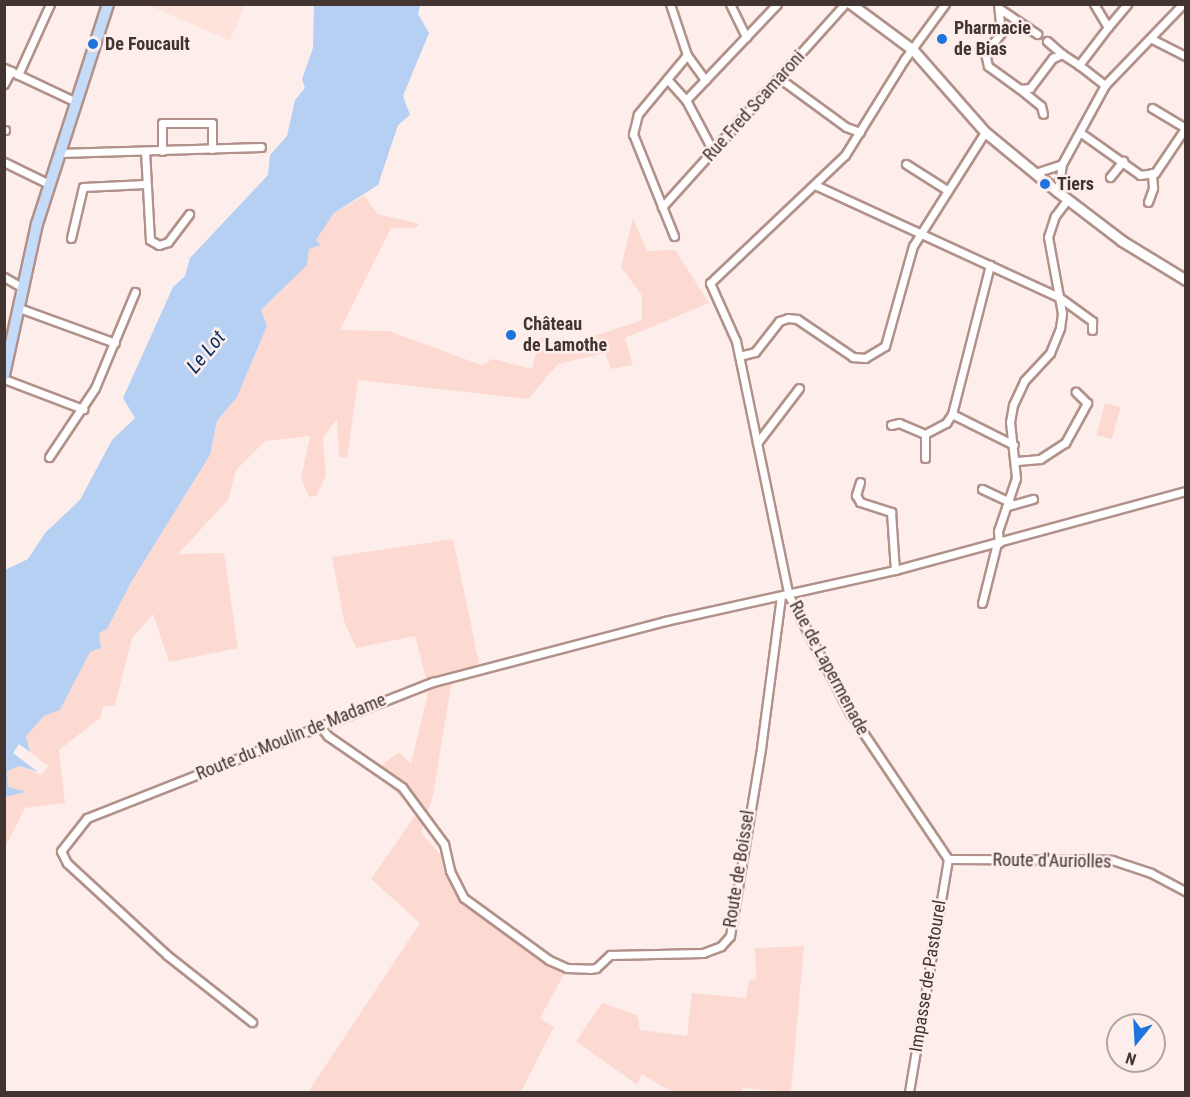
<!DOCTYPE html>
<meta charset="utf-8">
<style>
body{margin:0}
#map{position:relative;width:1190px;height:1097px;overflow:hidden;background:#fdeeeb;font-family:"Roboto Condensed",sans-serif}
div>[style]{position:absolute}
.built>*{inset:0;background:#fee3dd}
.green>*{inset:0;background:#fddad1;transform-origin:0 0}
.water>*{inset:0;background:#b6d0f4}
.roads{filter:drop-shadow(2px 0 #b19189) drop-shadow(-2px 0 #b19189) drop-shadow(0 2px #b19189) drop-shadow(0 -2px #b19189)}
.minor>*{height:7px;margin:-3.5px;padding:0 3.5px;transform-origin:3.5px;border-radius:3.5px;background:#fff}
.tertiary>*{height:9px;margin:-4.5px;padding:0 4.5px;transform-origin:4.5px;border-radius:4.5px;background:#fff}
.secondary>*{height:10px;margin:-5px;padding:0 5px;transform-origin:5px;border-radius:5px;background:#c4dbfa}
.dots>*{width:16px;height:16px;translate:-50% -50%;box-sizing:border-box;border:3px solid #fdeeeb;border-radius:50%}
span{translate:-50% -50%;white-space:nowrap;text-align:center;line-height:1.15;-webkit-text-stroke:5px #fdeeeb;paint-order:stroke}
.poi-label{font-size:18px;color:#413431;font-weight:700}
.left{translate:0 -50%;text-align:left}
.street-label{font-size:18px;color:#413431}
.water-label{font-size:20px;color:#062f63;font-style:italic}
.frame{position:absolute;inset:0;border:6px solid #413431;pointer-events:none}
.north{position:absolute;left:1106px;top:1013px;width:60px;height:60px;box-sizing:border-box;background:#fdeeeb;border:2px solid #b2a4a1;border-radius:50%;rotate:198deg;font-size:16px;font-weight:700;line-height:24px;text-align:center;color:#413431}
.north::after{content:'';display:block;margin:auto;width:21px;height:27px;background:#1e73de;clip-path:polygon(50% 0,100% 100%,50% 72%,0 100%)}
</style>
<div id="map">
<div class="built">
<div style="clip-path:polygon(148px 5px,245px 4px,245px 5px,230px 41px)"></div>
</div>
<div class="green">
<div style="clip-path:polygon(364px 196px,378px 214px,420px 224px,416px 228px,391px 228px,340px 330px,389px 331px,481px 365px,493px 359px,532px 369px,540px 338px,545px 337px,547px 352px,642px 320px,642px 296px,621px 267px,633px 218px,647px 251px,675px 250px,709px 303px,625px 338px,633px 365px,611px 369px,605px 353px,558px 364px,528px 399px,358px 380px,347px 458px,339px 457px,337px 419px,323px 438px,326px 476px,316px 496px,309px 497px,301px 478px,310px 436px,265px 441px,236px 470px,228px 500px,178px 554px,224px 553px,238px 648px,169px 662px,153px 614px,132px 638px,115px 705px,103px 707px,100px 718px,59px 750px,65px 803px,25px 808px,5px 847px,5px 797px,24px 792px,8px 787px,7px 771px,20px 766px,42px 775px,48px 766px,30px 752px,25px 736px,44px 716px,60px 710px,99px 633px,210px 455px,217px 421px,237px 397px,267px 326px,261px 310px,307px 265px,309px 249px,321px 244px,316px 240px,334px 213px)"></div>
<div style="left:1105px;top:403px;width:16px;height:33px;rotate:15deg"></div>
<div style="clip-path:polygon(453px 539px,479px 663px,451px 686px,433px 796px,421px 833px,448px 863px,461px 895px,568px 967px,540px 1018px,554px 1027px,521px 1092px,308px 1092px,420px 923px,371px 879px,417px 813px,392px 788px,382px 765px,399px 752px,411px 764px,429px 689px,415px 636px,356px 648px,344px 621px,332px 557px)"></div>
<div style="clip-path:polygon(804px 946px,791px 1092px,743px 1088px,742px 1092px,672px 1092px,642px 1074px,637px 1085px,576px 1041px,602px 1003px,637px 1015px,640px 1030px,687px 1036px,692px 993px,746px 998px,749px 980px,756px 979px,755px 948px)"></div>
</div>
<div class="water">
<div style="clip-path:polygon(314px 5px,420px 5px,418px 14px,429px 33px,403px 96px,410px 115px,398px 125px,378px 185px,334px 213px,316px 240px,321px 245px,309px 249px,307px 265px,261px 310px,267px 326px,237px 397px,217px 421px,210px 455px,130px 584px,107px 629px,99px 633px,101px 648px,90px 652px,60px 710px,44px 716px,26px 736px,30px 752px,19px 744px,13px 753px,38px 772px,20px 766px,7px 771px,8px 787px,26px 792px,5px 797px,5px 570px,28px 559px,45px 533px,80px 500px,112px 440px,135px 418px,123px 398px,173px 287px,185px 276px,190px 258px,268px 175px,270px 155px,287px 136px,295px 100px,305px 88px,302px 79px,313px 48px)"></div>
</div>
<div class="roads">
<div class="minor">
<div style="left:670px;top:4px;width:54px;rotate:71.6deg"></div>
<div style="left:687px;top:55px;width:77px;rotate:129.7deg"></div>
<div style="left:638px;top:114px;width:21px;rotate:104deg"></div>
<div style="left:633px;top:134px;width:110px;rotate:68.1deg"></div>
<div style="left:730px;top:4px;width:37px;rotate:64deg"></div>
<div style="left:945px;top:4px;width:69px;rotate:126.2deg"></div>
<div style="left:904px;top:60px;width:112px;rotate:121.8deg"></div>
<div style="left:845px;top:155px;width:186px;rotate:136.5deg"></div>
<div style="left:710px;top:283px;width:64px;rotate:65.9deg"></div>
<div style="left:736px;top:341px;width:260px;rotate:78.3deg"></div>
<div style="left:789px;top:596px;width:132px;rotate:62.5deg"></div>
<div style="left:850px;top:713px;width:176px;rotate:56.1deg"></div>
<div style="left:998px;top:4px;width:29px;rotate:84deg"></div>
<div style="left:1001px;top:33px;width:26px;rotate:129deg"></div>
<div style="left:985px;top:53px;width:13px;rotate:77deg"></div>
<div style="left:988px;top:66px;width:39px;rotate:36deg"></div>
<div style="left:1020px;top:89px;width:10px;rotate:-6deg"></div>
<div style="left:1030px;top:88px;width:38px;rotate:-53deg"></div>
<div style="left:1053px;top:58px;width:10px;rotate:-24deg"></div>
<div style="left:1062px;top:54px;width:20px;rotate:33deg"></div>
<div style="left:1094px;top:4px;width:27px;rotate:59deg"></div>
<div style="left:1108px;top:27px;width:48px;rotate:127.3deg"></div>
<div style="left:1079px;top:65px;width:33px;rotate:38deg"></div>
<div style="left:1000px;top:9px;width:45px;rotate:34deg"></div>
<div style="left:1108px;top:27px;width:30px;rotate:-50deg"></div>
<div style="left:1152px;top:39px;width:38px;rotate:27deg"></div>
<div style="left:1047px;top:41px;width:20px;rotate:41deg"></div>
<div style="left:687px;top:55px;width:31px;rotate:54deg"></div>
<div style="left:4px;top:68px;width:80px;rotate:25.3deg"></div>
<div style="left:18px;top:75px;width:78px;rotate:-65.7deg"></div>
<div style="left:779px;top:78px;width:83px;rotate:36.2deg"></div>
<div style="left:846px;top:127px;width:15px;rotate:20deg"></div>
<div style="left:667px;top:79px;width:28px;rotate:48deg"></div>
<div style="left:4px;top:84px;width:15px;rotate:-62deg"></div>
<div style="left:1020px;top:89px;width:27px;rotate:39deg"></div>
<div style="left:1041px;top:106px;width:8px;rotate:76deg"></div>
<div style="left:1152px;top:108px;width:39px;rotate:31deg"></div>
<div style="left:4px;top:130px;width:1px"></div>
<div style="left:1081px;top:133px;width:72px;rotate:35.4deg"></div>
<div style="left:1140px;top:175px;width:15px;rotate:-8deg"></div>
<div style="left:1155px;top:173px;width:55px;rotate:-56deg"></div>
<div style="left:145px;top:151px;width:89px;rotate:86.8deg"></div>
<div style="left:150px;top:240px;width:10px;rotate:29deg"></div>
<div style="left:159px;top:245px;width:9px;rotate:-18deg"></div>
<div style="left:168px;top:242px;width:35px;rotate:-53deg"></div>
<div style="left:162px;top:151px;width:28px;rotate:-90deg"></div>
<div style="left:162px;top:123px;width:50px"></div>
<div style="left:212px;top:123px;width:26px;rotate:90deg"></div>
<div style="left:713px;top:151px;width:58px;rotate:-117.9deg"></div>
<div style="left:686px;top:100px;width:132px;rotate:-46.5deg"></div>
<div style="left:59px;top:153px;width:202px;rotate:-1.7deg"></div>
<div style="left:4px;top:162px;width:50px;rotate:26.1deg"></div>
<div style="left:906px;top:164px;width:49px;rotate:32.4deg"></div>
<div style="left:1035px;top:173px;width:28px;rotate:-18deg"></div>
<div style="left:1110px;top:177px;width:21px;rotate:-51deg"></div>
<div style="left:815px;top:185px;width:268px;rotate:24.7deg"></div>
<div style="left:1059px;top:297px;width:41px;rotate:36deg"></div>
<div style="left:1092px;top:321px;width:9px;rotate:90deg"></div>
<div style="left:1058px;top:192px;width:28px;rotate:-82deg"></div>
<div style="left:1062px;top:164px;width:90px;rotate:-61.4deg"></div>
<div style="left:1105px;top:85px;width:112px;rotate:-46.1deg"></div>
<div style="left:1148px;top:202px;width:15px;rotate:-70deg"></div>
<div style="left:1153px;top:188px;width:15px;rotate:-94deg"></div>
<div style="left:662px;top:207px;width:273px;rotate:-48deg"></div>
<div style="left:71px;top:238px;width:52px;rotate:-76.8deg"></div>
<div style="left:83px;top:187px;width:63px;rotate:-2.7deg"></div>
<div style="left:4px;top:277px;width:22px;rotate:30deg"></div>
<div style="left:19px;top:308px;width:102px;rotate:20deg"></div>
<div style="left:739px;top:356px;width:16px;rotate:-14deg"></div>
<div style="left:755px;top:352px;width:39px;rotate:-52deg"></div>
<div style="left:779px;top:321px;width:9px;rotate:-18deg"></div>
<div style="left:788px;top:318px;width:9px;rotate:6deg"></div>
<div style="left:797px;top:319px;width:68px;rotate:34.2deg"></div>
<div style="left:853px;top:357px;width:12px;rotate:5deg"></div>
<div style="left:865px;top:358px;width:23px;rotate:-31deg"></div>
<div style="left:885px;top:346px;width:104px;rotate:-74.4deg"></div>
<div style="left:913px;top:246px;width:135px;rotate:-57.7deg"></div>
<div style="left:4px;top:379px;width:85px;rotate:20.8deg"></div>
<div style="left:952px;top:414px;width:69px;rotate:26.6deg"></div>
<div style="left:891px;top:425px;width:8px;rotate:-14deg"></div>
<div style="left:899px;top:423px;width:28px;rotate:23deg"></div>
<div style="left:925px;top:434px;width:24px;rotate:-28deg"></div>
<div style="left:946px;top:423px;width:11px;rotate:-56deg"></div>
<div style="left:952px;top:414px;width:154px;rotate:-75.7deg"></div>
<div style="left:925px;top:434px;width:24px;rotate:90deg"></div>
<div style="left:757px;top:443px;width:69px;rotate:-52.6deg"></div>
<div style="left:49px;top:457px;width:83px;rotate:-56.3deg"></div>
<div style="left:95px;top:388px;width:104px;rotate:-67.4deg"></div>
<div style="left:1017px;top:461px;width:23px;rotate:-5deg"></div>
<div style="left:1040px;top:459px;width:30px;rotate:-33deg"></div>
<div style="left:1065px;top:443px;width:46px;rotate:-61.2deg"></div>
<div style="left:1087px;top:403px;width:16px;rotate:-135deg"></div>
<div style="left:860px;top:482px;width:14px;rotate:107deg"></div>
<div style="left:856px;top:495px;width:8px;rotate:60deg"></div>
<div style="left:860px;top:502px;width:33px;rotate:18deg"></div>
<div style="left:891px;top:512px;width:58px;rotate:86.1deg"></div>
<div style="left:982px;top:489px;width:31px;rotate:25deg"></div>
<div style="left:1008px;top:506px;width:26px;rotate:-16deg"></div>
<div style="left:999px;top:543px;width:12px;rotate:-95deg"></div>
<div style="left:998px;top:531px;width:56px;rotate:-71.2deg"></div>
<div style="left:1016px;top:478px;width:56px;rotate:-96.1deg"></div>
<div style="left:1010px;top:422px;width:17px;rotate:-80deg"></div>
<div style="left:1013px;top:405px;width:26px;rotate:-65deg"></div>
<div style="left:1024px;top:381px;width:38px;rotate:-47deg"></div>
<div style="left:1050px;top:353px;width:27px;rotate:-68deg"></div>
<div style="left:1060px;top:328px;width:15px;rotate:-82deg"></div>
<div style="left:1062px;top:313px;width:77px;rotate:-100.4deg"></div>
<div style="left:1048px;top:237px;width:22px;rotate:-72deg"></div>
<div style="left:1055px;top:216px;width:20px;rotate:-53deg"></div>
<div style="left:982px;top:603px;width:62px;rotate:-76deg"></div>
<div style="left:319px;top:725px;width:14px;rotate:51deg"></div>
<div style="left:328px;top:736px;width:90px;rotate:34.6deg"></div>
<div style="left:402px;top:787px;width:71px;rotate:53.6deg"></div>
<div style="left:444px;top:844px;width:28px;rotate:77deg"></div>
<div style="left:450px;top:871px;width:30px;rotate:63deg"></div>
<div style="left:464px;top:898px;width:105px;rotate:36.1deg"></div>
<div style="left:549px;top:960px;width:20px;rotate:24deg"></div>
<div style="left:567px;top:968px;width:23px;rotate:2deg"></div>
<div style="left:590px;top:969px;width:6px;rotate:-9deg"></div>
<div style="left:596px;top:968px;width:19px;rotate:-43deg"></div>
<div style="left:610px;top:955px;width:93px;rotate:-1.2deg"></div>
<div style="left:703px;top:953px;width:19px;rotate:-21deg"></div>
<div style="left:721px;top:946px;width:13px;rotate:-48deg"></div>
<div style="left:730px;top:936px;width:191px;rotate:-80.6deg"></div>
<div style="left:761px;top:748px;width:152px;rotate:-82.5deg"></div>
<div style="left:948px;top:859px;width:164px;rotate:0.3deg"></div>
<div style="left:1112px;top:860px;width:41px;rotate:18.4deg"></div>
<div style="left:1151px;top:873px;width:40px;rotate:28deg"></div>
<div style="left:252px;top:1022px;width:108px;rotate:-141.8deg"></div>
<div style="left:167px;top:955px;width:136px;rotate:-137.4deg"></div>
<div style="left:67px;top:863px;width:13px;rotate:-117deg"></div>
<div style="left:61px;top:851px;width:42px;rotate:-51.8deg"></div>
<div style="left:87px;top:818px;width:372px;rotate:-21.5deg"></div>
<div style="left:433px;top:682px;width:240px;rotate:-14.7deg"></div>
<div style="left:665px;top:621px;width:236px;rotate:-12.5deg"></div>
<div style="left:895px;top:570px;width:302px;rotate:-15.2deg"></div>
<div style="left:909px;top:1092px;width:236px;rotate:-80.5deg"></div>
</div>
<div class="tertiary">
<div style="left:851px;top:4px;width:77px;rotate:36.6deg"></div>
<div style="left:913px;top:50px;width:109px;rotate:48.7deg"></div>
<div style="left:985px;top:132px;width:94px;rotate:39.4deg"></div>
<div style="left:1058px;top:192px;width:81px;rotate:37.4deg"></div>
<div style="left:1122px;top:241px;width:75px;rotate:31.4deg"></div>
</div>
<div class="secondary">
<div style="left:4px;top:375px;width:155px;rotate:-77.7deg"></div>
<div style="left:37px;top:224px;width:231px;rotate:-72.1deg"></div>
</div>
</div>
<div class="dots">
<div style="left:942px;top:39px;background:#1e73de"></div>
<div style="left:93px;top:44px;background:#1e73de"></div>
<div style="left:1045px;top:184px;background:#1e73de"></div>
<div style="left:511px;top:335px;background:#1e73de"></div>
</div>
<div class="poi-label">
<span class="left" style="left:954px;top:39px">Pharmacie<br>de Bias</span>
<span class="left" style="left:105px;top:44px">De Foucault</span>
<span class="left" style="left:1057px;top:184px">Tiers</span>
<span class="left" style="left:523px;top:335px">Château<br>de Lamothe</span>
</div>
<div class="street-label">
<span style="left:754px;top:106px;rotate:-48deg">Rue Fred Scamaroni</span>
<span style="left:829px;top:668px;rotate:62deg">Rue de Lapermenade</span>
<span style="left:291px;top:737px;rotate:-22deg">Route du Moulin de Madame</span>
<span style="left:1052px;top:861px;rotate:1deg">Route d'Auriolles</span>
<span style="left:739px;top:869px;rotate:-81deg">Route de Boissel</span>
<span style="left:928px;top:976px;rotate:-81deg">Impasse de Pastourel</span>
</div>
<div class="water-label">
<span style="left:206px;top:352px;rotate:-50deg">Le Lot</span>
</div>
<div class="frame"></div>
<div class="north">N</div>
</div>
